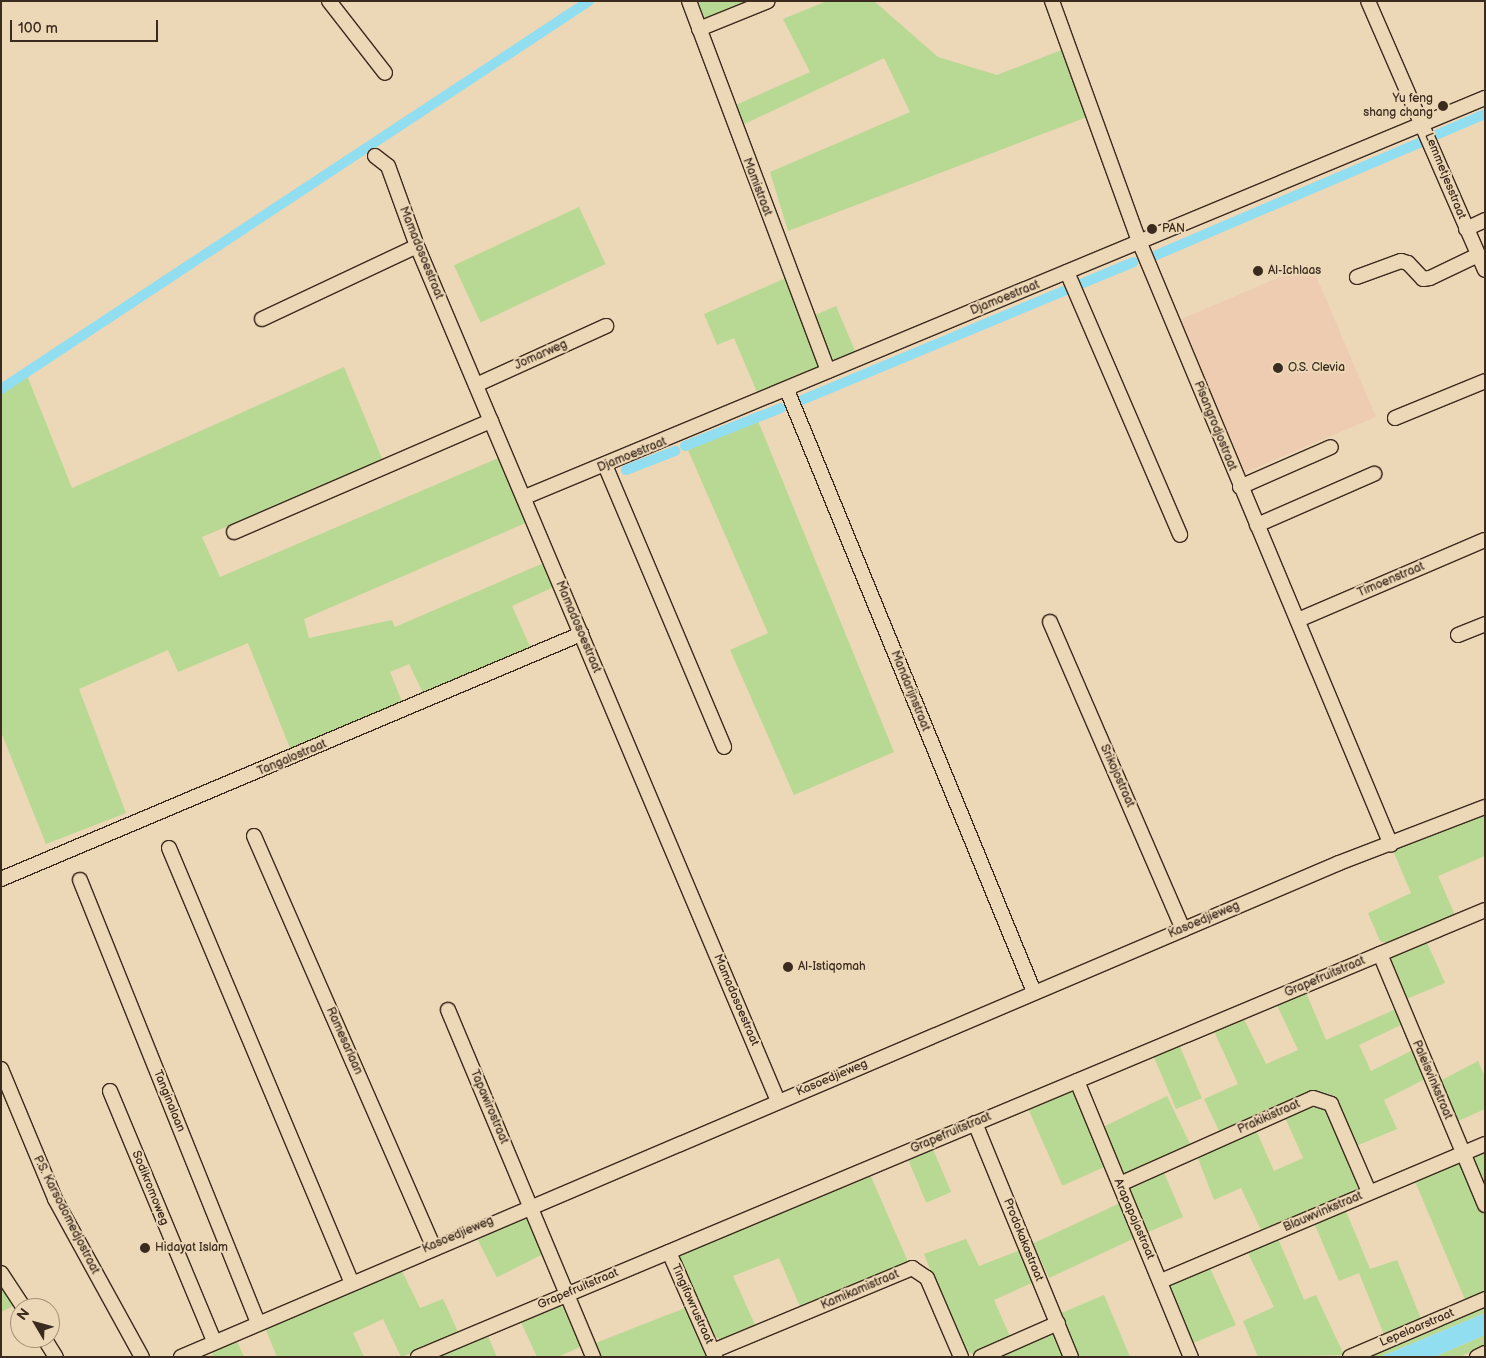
<!DOCTYPE html>
<style>
body{margin:0}
#map{position:relative;width:1486px;height:1358px;overflow:hidden;background:#ecd7b6;font-family:"Balsamiq Sans",sans-serif}
div>[style]{position:absolute}
.built>*{inset:0;background:#edccb2;transform-origin:0 0}
.green>*{inset:0;background:#b8d993;transform-origin:0 0}
.water>*{inset:0;background:#91def1}
.canal>*{height:10px;margin:-5px;padding:0 5px;transform-origin:5px;border-radius:5px;background:#91def1}
.roads{filter:drop-shadow(1px 0 #3b2a1e) drop-shadow(-1px 0 #3b2a1e) drop-shadow(0 1px #3b2a1e) drop-shadow(0 -1px #3b2a1e)}
.minor>*{height:14px;margin:-7px;padding:0 7px;transform-origin:7px;border-radius:7px;background:#ecd7b6}
.dots>*{width:14px;height:14px;translate:-50% -50%;box-sizing:border-box;border:2px solid #ecd7b6;border-radius:50%}
span{translate:-50% -50%;white-space:nowrap;text-align:center;line-height:1.15;-webkit-text-stroke:4px #ecd7b6;paint-order:stroke}
.poi-label{font-size:12px;color:#3b2a1e}
.right{translate:-100% -50%;text-align:right}
.left{translate:0 -50%;text-align:left}
.street-label{font-size:12px;color:#3b2a1e}
.frame{position:absolute;inset:0;border:2px solid #3b2a1e;pointer-events:none}
.north{position:absolute;left:10px;top:1298px;width:50px;height:50px;box-sizing:border-box;background:#ecd7b6;border:1px solid #a59279;border-radius:50%;rotate:307deg;font-size:14px;font-weight:700;line-height:20px;text-align:center;color:#3b2a1e}
.north::after{content:'';display:block;margin:auto;width:18px;height:22px;background:#3b2a1e;clip-path:polygon(50% 0,100% 100%,50% 72%,0 100%)}
.scale{position:absolute;left:10px;top:20px;width:148px;height:22px;box-sizing:border-box;border:2px solid #3b2a1e;border-top:0;padding-left:6px;font-size:15px;line-height:18px;white-space:nowrap;color:#3b2a1e;-webkit-text-stroke:4px #ecd7b6;paint-order:stroke}
</style>
<div id="map">
<div class="built">
<div style="left:1311px;top:264px;width:166px;height:142px;rotate:67deg"></div>
</div>
<div class="green">
<div style="clip-path:polygon(693px 1px,754px 1px,700px 24px)"></div>
<div style="clip-path:polygon(827px 1px,874px 1px,938px 57px,997px 75px,1064px 49px,1087px 117px,788px 231px,770px 172px,910px 112px,884px 58px,738px 127px,731px 107px,810px 72px,783px 19px)"></div>
<div style="left:579px;top:207px;width:63px;height:138px;rotate:65deg"></div>
<div style="clip-path:polygon(788px 277px,822px 367px,759px 397px,734px 338px,717px 345px,704px 314px)"></div>
<div style="left:836px;top:306px;width:52px;height:28px;rotate:67deg"></div>
<div style="clip-path:polygon(344px 367px,383px 461px,202px 537px,220px 577px,503px 456px,530px 521px,304px 619px,309px 638px,392px 620px,395px 627px,546px 562px,556px 586px,512px 606px,532px 651px,424px 695px,409px 664px,390px 672px,403px 704px,292px 753px,248px 643px,178px 672px,168px 650px,79px 689px,126px 813px,46px 844px,1px 732px,1px 389px,26px 373px,72px 488px)"></div>
<div style="clip-path:polygon(758px 421px,894px 752px,794px 795px,730px 650px,768px 633px,688px 450px)"></div>
<div style="clip-path:polygon(1485px 809px,1485px 856px,1438px 876px,1455px 915px,1390px 944px,1380px 941px,1368px 913px,1411px 893px,1392px 848px)"></div>
<div style="clip-path:polygon(1425px 938px,1445px 983px,1404px 1000px,1390px 960px,1392px 954px)"></div>
<div style="clip-path:polygon(1305px 990px,1326px 1040px,1396px 1009px,1403px 1024px,1359px 1045px,1371px 1071px,1413px 1050px,1425px 1079px,1384px 1100px,1397px 1129px,1356px 1146px,1330px 1098px,1221px 1135px,1204px 1099px,1238px 1084px,1213px 1029px,1243px 1017px,1266px 1064px,1298px 1050px,1276px 1003px)"></div>
<div style="left:1178px;top:1042px;width:61px;height:28px;rotate:67deg"></div>
<div style="clip-path:polygon(1478px 1061px,1485px 1077px,1485px 1109px,1456px 1122px,1438px 1082px)"></div>
<div style="left:1073px;top:1089px;width:84px;height:49px;rotate:66deg"></div>
<div style="clip-path:polygon(1167px 1096px,1192px 1148px,1127px 1174px,1118px 1170px,1101px 1128px)"></div>
<div style="clip-path:polygon(1309px 1103px,1328px 1107px,1360px 1178px,1360px 1189px,1262px 1232px,1241px 1188px,1214px 1200px,1196px 1153px,1255px 1128px,1274px 1171px,1303px 1158px,1284px 1115px)"></div>
<div style="left:932px;top:1147px;width:49px;height:27px;rotate:67deg"></div>
<div style="clip-path:polygon(1485px 1149px,1485px 1195px,1473px 1159px)"></div>
<div style="clip-path:polygon(1457px 1163px,1464px 1166px,1485px 1215px,1485px 1294px,1466px 1302px,1414px 1179px)"></div>
<div style="clip-path:polygon(1162px 1168px,1183px 1217px,1146px 1233px,1126px 1191px,1130px 1183px)"></div>
<div style="clip-path:polygon(869px 1172px,909px 1264px,801px 1309px,779px 1258px,733px 1276px,756px 1327px,725px 1341px,710px 1335px,679px 1257px,683px 1251px)"></div>
<div style="left:1120px;top:1203px;width:38px;height:96px;rotate:65deg"></div>
<div style="clip-path:polygon(1345px 1209px,1370px 1269px,1397px 1260px,1422px 1321px,1385px 1337px,1359px 1273px,1339px 1281px,1314px 1223px)"></div>
<div style="left:525px;top:1216px;width:42px;height:53px;rotate:63deg"></div>
<div style="clip-path:polygon(1277px 1236px,1304px 1300px,1316px 1295px,1344px 1355px,1258px 1357px,1243px 1321px,1274px 1307px,1246px 1249px)"></div>
<div style="clip-path:polygon(966px 1239px,979px 1266px,1023px 1249px,1036px 1281px,994px 1300px,1011px 1339px,976px 1355px,961px 1350px,924px 1254px)"></div>
<div style="clip-path:polygon(1209px 1266px,1236px 1325px,1191px 1344px,1169px 1291px,1170px 1283px)"></div>
<div style="clip-path:polygon(400px 1267px,420px 1308px,443px 1299px,459px 1334px,401px 1357px,383px 1319px,353px 1333px,364px 1357px,277px 1357px,264px 1325px)"></div>
<div style="clip-path:polygon(6px 1287px,17px 1304px,1px 1312px,1px 1290px)"></div>
<div style="clip-path:polygon(1104px 1295px,1130px 1357px,1077px 1357px,1059px 1314px)"></div>
<div style="clip-path:polygon(1485px 1303px,1485px 1313px,1380px 1357px,1358px 1357px)"></div>
<div style="clip-path:polygon(555px 1305px,566px 1308px,582px 1346px,558px 1357px,537px 1357px,520px 1320px)"></div>
<div style="clip-path:polygon(690px 1306px,711px 1357px,599px 1357px,593px 1344px)"></div>
<div style="clip-path:polygon(1053px 1331px,1067px 1357px,990px 1357px)"></div>
<div style="clip-path:polygon(487px 1334px,497px 1357px,438px 1357px)"></div>
<div style="clip-path:polygon(1485px 1335px,1485px 1346px,1459px 1357px,1434px 1357px)"></div>
<div style="clip-path:polygon(235px 1337px,244px 1357px,212px 1357px,214px 1347px)"></div>
</div>
<div class="water">
<div style="clip-path:polygon(1485px 1313px,1485px 1335px,1434px 1357px,1380px 1357px)"></div>
</div>
<div class="canal">
<div style="left:1436px;top:135px;width:53px;rotate:-23.2deg"></div>
<div style="left:1154px;top:256px;width:293px;rotate:-23.1deg"></div>
<div style="left:1px;top:389px;width:704px;rotate:-33.42deg"></div>
<div style="left:802px;top:400px;width:359px;rotate:-22.6deg"></div>
<div style="left:685px;top:446px;width:103px;rotate:-21.6deg"></div>
<div style="left:626px;top:470px;width:53px;rotate:-21.2deg"></div>
</div>
<div class="roads">
<div class="minor">
<div style="left:329px;top:1px;width:91px;rotate:52.1deg"></div>
<div style="left:689px;top:1px;width:395px;rotate:69.4deg"></div>
<div style="left:1052px;top:1px;width:255px;rotate:70.1deg"></div>
<div style="left:1139px;top:241px;width:654px;rotate:67.35deg"></div>
<div style="left:1368px;top:1px;width:293px;rotate:66.5deg"></div>
<div style="left:699px;top:29px;width:74px;rotate:-22.1deg"></div>
<div style="left:375px;top:156px;width:16px;rotate:38deg"></div>
<div style="left:388px;top:166px;width:85px;rotate:70.1deg"></div>
<div style="left:417px;top:246px;width:928px;rotate:67.11deg"></div>
<div style="left:1466px;top:229px;width:21px;rotate:-25deg"></div>
<div style="left:1067px;top:272px;width:286px;rotate:66.7deg"></div>
<div style="left:1357px;top:277px;width:47px;rotate:-20deg"></div>
<div style="left:1401px;top:261px;width:7px;rotate:16deg"></div>
<div style="left:1408px;top:263px;width:22px;rotate:47deg"></div>
<div style="left:1423px;top:279px;width:7px;rotate:-8deg"></div>
<div style="left:1430px;top:278px;width:53px;rotate:-25.6deg"></div>
<div style="left:262px;top:319px;width:171px;rotate:-25.2deg"></div>
<div style="left:476px;top:385px;width:143px;rotate:-24.4deg"></div>
<div style="left:787px;top:390px;width:651px;rotate:67.69deg"></div>
<div style="left:1395px;top:418px;width:97px;rotate:-22.3deg"></div>
<div style="left:605px;top:465px;width:306px;rotate:67.1deg"></div>
<div style="left:1240px;top:487px;width:99px;rotate:-23.7deg"></div>
<div style="left:525px;top:497px;width:1040px;rotate:-22.57deg"></div>
<div style="left:1257px;top:525px;width:128px;rotate:-23.6deg"></div>
<div style="left:234px;top:532px;width:280px;rotate:-23.4deg"></div>
<div style="left:1298px;top:620px;width:203px;rotate:-23.2deg"></div>
<div style="left:1050px;top:622px;width:335px;rotate:66.6deg"></div>
<div style="left:1458px;top:635px;width:29px;rotate:-22deg"></div>
<div style="left:254px;top:836px;width:447px;rotate:66.4deg"></div>
<div style="left:169px;top:848px;width:471px;rotate:67.2deg"></div>
<div style="left:1px;top:879px;width:630px;rotate:-22.9deg"></div>
<div style="left:80px;top:880px;width:476px;rotate:68.1deg"></div>
<div style="left:1380px;top:954px;width:272px;rotate:67.3deg"></div>
<div style="left:448px;top:1010px;width:376px;rotate:67.3deg"></div>
<div style="left:1px;top:1069px;width:141px;rotate:67.4deg"></div>
<div style="left:55px;top:1199px;width:180px;rotate:61.2deg"></div>
<div style="left:1077px;top:1081px;width:299px;rotate:67.6deg"></div>
<div style="left:110px;top:1091px;width:271px;rotate:67.4deg"></div>
<div style="left:975px;top:1123px;width:253px;rotate:67.7deg"></div>
<div style="left:1120px;top:1184px;width:211px;rotate:-24deg"></div>
<div style="left:1313px;top:1098px;width:19px;rotate:18deg"></div>
<div style="left:1331px;top:1104px;width:96px;rotate:66.6deg"></div>
<div style="left:669px;top:1252px;width:115px;rotate:66.3deg"></div>
<div style="left:1px;top:1273px;width:42px;rotate:56.7deg"></div>
<div style="left:1161px;top:1281px;width:352px;rotate:-22.9deg"></div>
<div style="left:44px;top:1338px;width:22px;rotate:58deg"></div>
<div style="left:713px;top:1351px;width:216px;rotate:-22.6deg"></div>
<div style="left:912px;top:1268px;width:18px;rotate:34deg"></div>
<div style="left:927px;top:1278px;width:86px;rotate:66.7deg"></div>
<div style="left:181px;top:1357px;width:1259px;rotate:-23.1deg"></div>
<div style="left:1339px;top:863px;width:156px;rotate:-21deg"></div>
<div style="left:418px;top:1357px;width:1157px;rotate:-22.73deg"></div>
<div style="left:981px;top:1357px;width:84px;rotate:-23.8deg"></div>
<div style="left:1350px;top:1357px;width:147px;rotate:-23.2deg"></div>
<div style="left:1477px;top:1357px;width:9px;rotate:-27deg"></div>
</div>
</div>
<div class="dots">
<div style="left:1443px;top:106px;background:#3b2a1e"></div>
<div style="left:1152px;top:229px;background:#3b2a1e"></div>
<div style="left:1258px;top:271px;background:#3b2a1e"></div>
<div style="left:1278px;top:368px;background:#3b2a1e"></div>
<div style="left:788px;top:967px;background:#3b2a1e"></div>
<div style="left:145px;top:1248px;background:#3b2a1e"></div>
</div>
<div class="poi-label">
<span class="right" style="left:1433px;top:106px">Yu feng<br>shang chang</span>
<span class="left" style="left:1162px;top:229px">PAN</span>
<span class="left" style="left:1268px;top:271px">Al-Ichlaas</span>
<span class="left" style="left:1288px;top:368px">O.S. Clevia</span>
<span class="left" style="left:798px;top:967px">Al-Istiqomah</span>
<span class="left" style="left:155px;top:1248px">Hidayat Islam</span>
</div>
<div class="street-label">
<span style="left:1445px;top:176px;rotate:68deg">Lemmetjesstraat</span>
<span style="left:757px;top:187px;rotate:69deg">Mamistraat</span>
<span style="left:421px;top:253px;rotate:68deg">Mamadosoestraat</span>
<span style="left:1005px;top:298px;rotate:-22deg">Djamoestraat</span>
<span style="left:541px;top:355px;rotate:-24deg">Jomarweg</span>
<span style="left:1215px;top:426px;rotate:68deg">Pisangrodjostraat</span>
<span style="left:632px;top:455px;rotate:-22deg">Djamoestraat</span>
<span style="left:1391px;top:580px;rotate:-23deg">Timoenstraat</span>
<span style="left:578px;top:627px;rotate:67deg">Mamadosoestraat</span>
<span style="left:910px;top:691px;rotate:68deg">Mandarijnstraat</span>
<span style="left:292px;top:758px;rotate:-23deg">Tangalostraat</span>
<span style="left:1117px;top:776px;rotate:66deg">Srikojostraat</span>
<span style="left:1204px;top:920px;rotate:-23deg">Kasoedjieweg</span>
<span style="left:1325px;top:977px;rotate:-23deg">Grapefruitstraat</span>
<span style="left:736px;top:1000px;rotate:67deg">Mamadosoestraat</span>
<span style="left:344px;top:1041px;rotate:66deg">Ramesarlaan</span>
<span style="left:832px;top:1078px;rotate:-23deg">Kasoedjieweg</span>
<span style="left:1432px;top:1080px;rotate:67deg">Paleisvinkstraat</span>
<span style="left:169px;top:1101px;rotate:68deg">Tanginalaan</span>
<span style="left:489px;top:1107px;rotate:67deg">Tapawirostraat</span>
<span style="left:1269px;top:1117px;rotate:-24deg">Prakikistraat</span>
<span style="left:951px;top:1133px;rotate:-23deg">Grapefruitstraat</span>
<span style="left:150px;top:1188px;rotate:68deg">Sodikromoweg</span>
<span style="left:1323px;top:1212px;rotate:-23deg">Blauwvinkstraat</span>
<span style="left:66px;top:1215px;rotate:63deg">P.S. Karsodomedjostraat</span>
<span style="left:1134px;top:1219px;rotate:67deg">Arapapajastraat</span>
<span style="left:458px;top:1235px;rotate:-23deg">Kasoedjieweg</span>
<span style="left:1023px;top:1240px;rotate:68deg">Prodokakastraat</span>
<span style="left:578px;top:1289px;rotate:-23deg">Grapefruitstraat</span>
<span style="left:860px;top:1290px;rotate:-23deg">Kamikamistraat</span>
<span style="left:692px;top:1304px;rotate:66deg">Tingifowrustraat</span>
<span style="left:1417px;top:1328px;rotate:-23deg">Lepelaarstraat</span>
</div>
<div class="frame"></div>
<div class="north">N</div>
<div class="scale">100 m</div>
</div>
